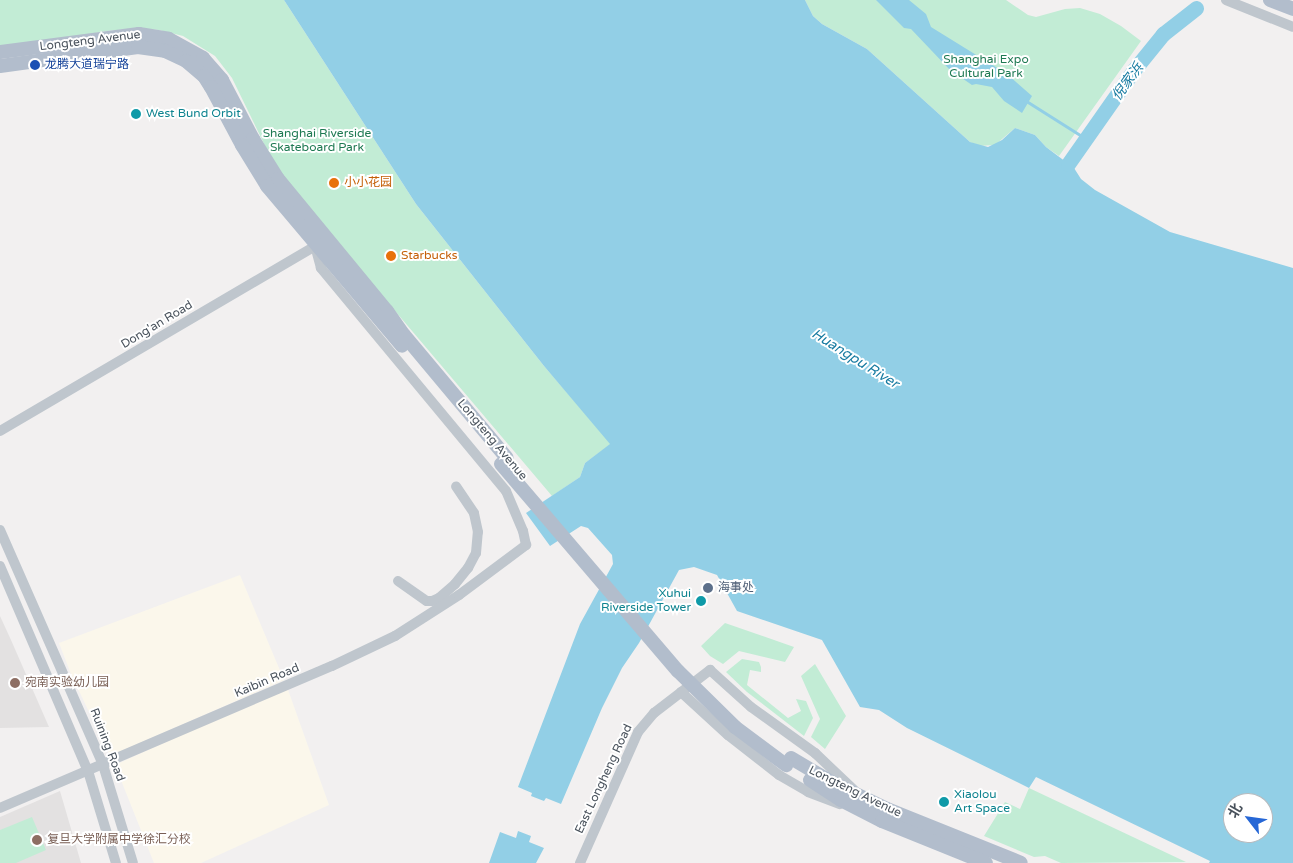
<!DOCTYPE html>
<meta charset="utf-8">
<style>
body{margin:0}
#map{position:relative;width:1293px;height:863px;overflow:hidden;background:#f2f0f0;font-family:"Varela Round","Noto Sans SC",sans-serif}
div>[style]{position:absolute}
.commercial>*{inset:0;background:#fbf7eb}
.education>*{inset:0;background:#e3e1e1}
.green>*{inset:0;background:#c2ecd5}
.water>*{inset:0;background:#92cfe6}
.stream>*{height:2.5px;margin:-1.25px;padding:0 1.25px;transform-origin:1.25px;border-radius:1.25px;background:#92cfe6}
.river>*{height:15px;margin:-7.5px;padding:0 7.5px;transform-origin:7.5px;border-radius:7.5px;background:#92cfe6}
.minor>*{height:10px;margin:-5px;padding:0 5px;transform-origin:5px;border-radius:5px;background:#bfc6cd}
.major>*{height:14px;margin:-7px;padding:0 7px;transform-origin:7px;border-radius:7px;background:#b2bdcc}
.major-bridge>*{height:14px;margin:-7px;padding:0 7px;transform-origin:7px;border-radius:7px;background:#b2bdcc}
.dots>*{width:14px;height:14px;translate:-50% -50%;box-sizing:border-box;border:2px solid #fff;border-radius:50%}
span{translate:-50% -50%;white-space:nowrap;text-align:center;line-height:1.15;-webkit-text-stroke:4px #fff;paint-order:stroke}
.street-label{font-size:12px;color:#49525c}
.park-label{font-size:12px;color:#1e7952}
.transit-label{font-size:12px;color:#164399}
.left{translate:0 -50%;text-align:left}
.culture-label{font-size:12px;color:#0d838f}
.right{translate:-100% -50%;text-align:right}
.food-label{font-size:12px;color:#c56008}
.service-label{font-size:12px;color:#4e5e75}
.education-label{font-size:12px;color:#785e54}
.water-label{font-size:14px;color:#177ba1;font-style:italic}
.north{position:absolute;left:1223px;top:793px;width:50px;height:50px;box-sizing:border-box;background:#fff;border:1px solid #b6babe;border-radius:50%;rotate:300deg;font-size:14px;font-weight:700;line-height:20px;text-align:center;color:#49525c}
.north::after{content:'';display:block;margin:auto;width:18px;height:22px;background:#2667d6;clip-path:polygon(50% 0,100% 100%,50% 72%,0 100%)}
</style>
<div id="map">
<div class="commercial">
<div style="clip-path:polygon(240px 575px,284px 680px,110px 756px,71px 674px,59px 643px)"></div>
<div style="clip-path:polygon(287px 687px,329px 805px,201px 863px,154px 863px,115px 765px)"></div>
</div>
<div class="education">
<div style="clip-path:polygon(0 616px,11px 640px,49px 727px,0 728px)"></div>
<div style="clip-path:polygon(60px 791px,81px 863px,0 863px,0 817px)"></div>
</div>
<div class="green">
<div style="clip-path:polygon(0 0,284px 0,416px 204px,544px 366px,611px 444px,585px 463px,580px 477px,552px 496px,290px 187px,270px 156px,232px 78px,215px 56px,183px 36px,159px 30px,138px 28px,107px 31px,0 49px)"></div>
<div style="clip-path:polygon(805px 0,1006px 0,1028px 15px,1036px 17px,1065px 9px,1080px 8px,1100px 14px,1121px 26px,1141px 41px,1059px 156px,1046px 147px,1035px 135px,1015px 128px,995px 145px,978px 146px,970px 142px,867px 49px,822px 24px,813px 16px)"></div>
<div style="clip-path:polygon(725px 623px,794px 647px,785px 662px,739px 651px,723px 664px,710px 656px,701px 646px)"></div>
<div style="clip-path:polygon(742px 659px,759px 662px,761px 667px,761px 672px,750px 670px,747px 685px,788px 718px,801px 711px,796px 699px,806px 701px,813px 718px,804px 736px,747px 692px,726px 672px)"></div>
<div style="clip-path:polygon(815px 664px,846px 716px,825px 749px,811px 737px,820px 719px,801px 676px)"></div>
<div style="clip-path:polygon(1029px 788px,1186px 862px,1061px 863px,1045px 856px,1034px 857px,984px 836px,1005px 802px,1020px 809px)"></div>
<div style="clip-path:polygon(32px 817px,46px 850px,16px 863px,0 863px,0 830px)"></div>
</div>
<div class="water">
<div style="clip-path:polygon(evenodd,284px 0,805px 0,813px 16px,822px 24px,867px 49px,970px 142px,988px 147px,1002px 140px,1015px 128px,1035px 135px,1046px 147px,1074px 168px,1081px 179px,1095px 190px,1170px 232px,1293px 268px,1293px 863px,1209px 863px,1210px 861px,1036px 777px,1029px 788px,907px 728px,879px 710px,860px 707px,822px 640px,737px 611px,717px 575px,694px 567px,679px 570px,639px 643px,622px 668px,602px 708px,561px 804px,546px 798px,544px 801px,531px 796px,532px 793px,518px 787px,580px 624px,613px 564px,612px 555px,588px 528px,581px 526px,550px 546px,526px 513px,580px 477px,585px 463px,610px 444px,544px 366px,416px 204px,284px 0,1233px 803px,1263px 803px,1263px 833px,1233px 833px,1233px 803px)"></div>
<div style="clip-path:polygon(876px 0,909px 0,926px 14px,931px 27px,1007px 74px,1032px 96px,1022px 113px,1004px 101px,992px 87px,976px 84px,972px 85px,950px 70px,911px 29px,904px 28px)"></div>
<div style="clip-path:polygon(518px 831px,531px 836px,529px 842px,544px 848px,536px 863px,489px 863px,500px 832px,516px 838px)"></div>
</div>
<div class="stream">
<div style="left:1025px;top:100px;width:71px;rotate:32.3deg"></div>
</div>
<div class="river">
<div style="left:1068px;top:164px;width:113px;rotate:-55deg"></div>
<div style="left:1133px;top:71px;width:48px;rotate:-51deg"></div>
<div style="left:1163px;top:34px;width:42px;rotate:-38.2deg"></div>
</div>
<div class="minor">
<div style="left:1226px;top:0;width:72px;rotate:21.9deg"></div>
<div style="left:0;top:431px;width:371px;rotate:-30.4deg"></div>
<div style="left:0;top:530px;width:257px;rotate:66.3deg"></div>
<div style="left:103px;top:765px;width:102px;rotate:73deg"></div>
<div style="left:0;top:566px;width:223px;rotate:66.8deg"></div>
<div style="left:88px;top:771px;width:96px;rotate:73.1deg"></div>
<div style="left:398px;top:581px;width:35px;rotate:35deg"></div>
<div style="left:427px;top:601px;width:5px"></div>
<div style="left:432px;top:601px;width:8px;rotate:-23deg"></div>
<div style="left:439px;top:598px;width:21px;rotate:-41deg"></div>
<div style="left:455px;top:584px;width:21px;rotate:-51deg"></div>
<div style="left:468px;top:568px;width:17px;rotate:-62deg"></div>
<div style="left:476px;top:553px;width:21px;rotate:-85deg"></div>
<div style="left:478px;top:532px;width:19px;rotate:-102deg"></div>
<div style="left:474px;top:513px;width:32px;rotate:-124deg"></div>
<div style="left:681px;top:692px;width:64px;rotate:42.5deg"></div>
<div style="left:728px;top:735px;width:65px;rotate:38.1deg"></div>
<div style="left:779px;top:775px;width:34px;rotate:30deg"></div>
<div style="left:808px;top:792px;width:34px;rotate:21deg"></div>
<div style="left:0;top:808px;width:361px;rotate:-23.2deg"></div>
<div style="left:332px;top:666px;width:70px;rotate:-25.5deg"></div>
<div style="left:395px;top:636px;width:76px;rotate:-32.6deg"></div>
<div style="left:459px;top:595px;width:84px;rotate:-36.7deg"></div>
<div style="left:526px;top:545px;width:14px;rotate:-102deg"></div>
<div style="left:523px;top:531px;width:43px;rotate:-113deg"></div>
<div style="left:506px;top:491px;width:290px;rotate:-129.7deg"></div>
<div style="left:321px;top:268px;width:23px;rotate:-105deg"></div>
<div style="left:580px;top:863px;width:143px;rotate:-66.1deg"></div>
<div style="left:638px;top:732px;width:25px;rotate:-50deg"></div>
<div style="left:654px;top:713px;width:71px;rotate:-37.5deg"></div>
<div style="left:710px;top:670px;width:55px;rotate:42.1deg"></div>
<div style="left:751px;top:707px;width:79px;rotate:35.7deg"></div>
<div style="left:815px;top:753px;width:54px;rotate:43.5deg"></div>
</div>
<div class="major">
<div style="left:1270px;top:0;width:25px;rotate:21deg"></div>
<div style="left:0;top:52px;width:140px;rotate:-7.4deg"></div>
<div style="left:139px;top:34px;width:30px;rotate:9deg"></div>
<div style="left:169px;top:39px;width:39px;rotate:29deg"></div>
<div style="left:203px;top:58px;width:29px;rotate:49deg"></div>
<div style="left:222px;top:80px;width:67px;rotate:62.3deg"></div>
<div style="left:253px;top:139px;width:47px;rotate:58deg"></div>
<div style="left:278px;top:179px;width:171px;rotate:50.5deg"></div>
<div style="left:387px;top:311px;width:29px;rotate:55deg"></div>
<div style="left:404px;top:335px;width:160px;rotate:50.1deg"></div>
<div style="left:0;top:66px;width:139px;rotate:-7.8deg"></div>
<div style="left:138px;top:47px;width:27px;rotate:8deg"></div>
<div style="left:165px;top:51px;width:23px;rotate:25deg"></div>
<div style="left:186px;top:61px;width:23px;rotate:40deg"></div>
<div style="left:204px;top:76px;width:13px;rotate:58deg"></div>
<div style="left:211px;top:87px;width:66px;rotate:61.9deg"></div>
<div style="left:242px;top:145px;width:48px;rotate:58.6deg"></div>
<div style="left:267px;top:186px;width:209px;rotate:49.8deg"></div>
<div style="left:791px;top:758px;width:49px;rotate:30.8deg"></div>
<div style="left:833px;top:783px;width:60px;rotate:25.7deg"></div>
<div style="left:887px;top:809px;width:144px;rotate:21.9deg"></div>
<div style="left:810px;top:780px;width:37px;rotate:33deg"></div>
<div style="left:841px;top:800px;width:46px;rotate:27.1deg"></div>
<div style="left:882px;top:821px;width:112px;rotate:22deg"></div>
</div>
<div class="major-bridge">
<div style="left:501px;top:464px;width:272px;rotate:49.5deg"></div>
<div style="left:678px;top:671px;width:80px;rotate:44.5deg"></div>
<div style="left:735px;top:727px;width:64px;rotate:36.7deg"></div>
</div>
<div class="dots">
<div style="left:35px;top:65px;background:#1a4fb4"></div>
<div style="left:136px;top:114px;background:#0f9aa8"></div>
<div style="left:334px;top:183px;background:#e8710a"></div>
<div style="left:391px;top:256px;background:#e8710a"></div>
<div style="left:708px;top:588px;background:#5c6f8a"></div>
<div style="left:701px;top:601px;background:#0f9aa8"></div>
<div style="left:15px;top:683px;background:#8d6e63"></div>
<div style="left:944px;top:802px;background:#0f9aa8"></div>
<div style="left:37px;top:840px;background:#8d6e63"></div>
</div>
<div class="street-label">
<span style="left:90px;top:41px;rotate:-7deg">Longteng Avenue</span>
<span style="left:157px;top:325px;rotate:-31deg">Dong'an Road</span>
<span style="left:492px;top:440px;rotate:50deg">Longteng Avenue</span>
<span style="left:267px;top:681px;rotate:-23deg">Kaibin Road</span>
<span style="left:107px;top:745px;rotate:69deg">Ruining Road</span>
<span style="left:604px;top:779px;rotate:-65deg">East Longheng Road</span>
<span style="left:855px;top:792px;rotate:26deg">Longteng Avenue</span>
</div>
<div class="park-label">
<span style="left:986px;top:67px">Shanghai Expo<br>Cultural Park</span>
<span style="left:317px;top:141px">Shanghai Riverside<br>Skateboard Park</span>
</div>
<div class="transit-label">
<span class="left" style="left:45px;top:65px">龙腾大道瑞宁路</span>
</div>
<div class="culture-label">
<span class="left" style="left:146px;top:114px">West Bund Orbit</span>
<span class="right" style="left:691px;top:601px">Xuhui<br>Riverside Tower</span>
<span class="left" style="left:954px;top:802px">Xiaolou<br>Art Space</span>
</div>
<div class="food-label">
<span class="left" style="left:344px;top:183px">小小花园</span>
<span class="left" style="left:401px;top:256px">Starbucks</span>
</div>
<div class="service-label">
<span class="left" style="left:718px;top:588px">海事处</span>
</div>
<div class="education-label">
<span class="left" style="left:25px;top:683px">宛南实验幼儿园</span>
<span class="left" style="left:47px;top:840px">复旦大学附属中学徐汇分校</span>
</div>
<div class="water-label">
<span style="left:1128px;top:82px;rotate:-54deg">倪家浜</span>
<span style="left:855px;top:359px;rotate:32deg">Huangpu River</span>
</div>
<div class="north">北</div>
</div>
